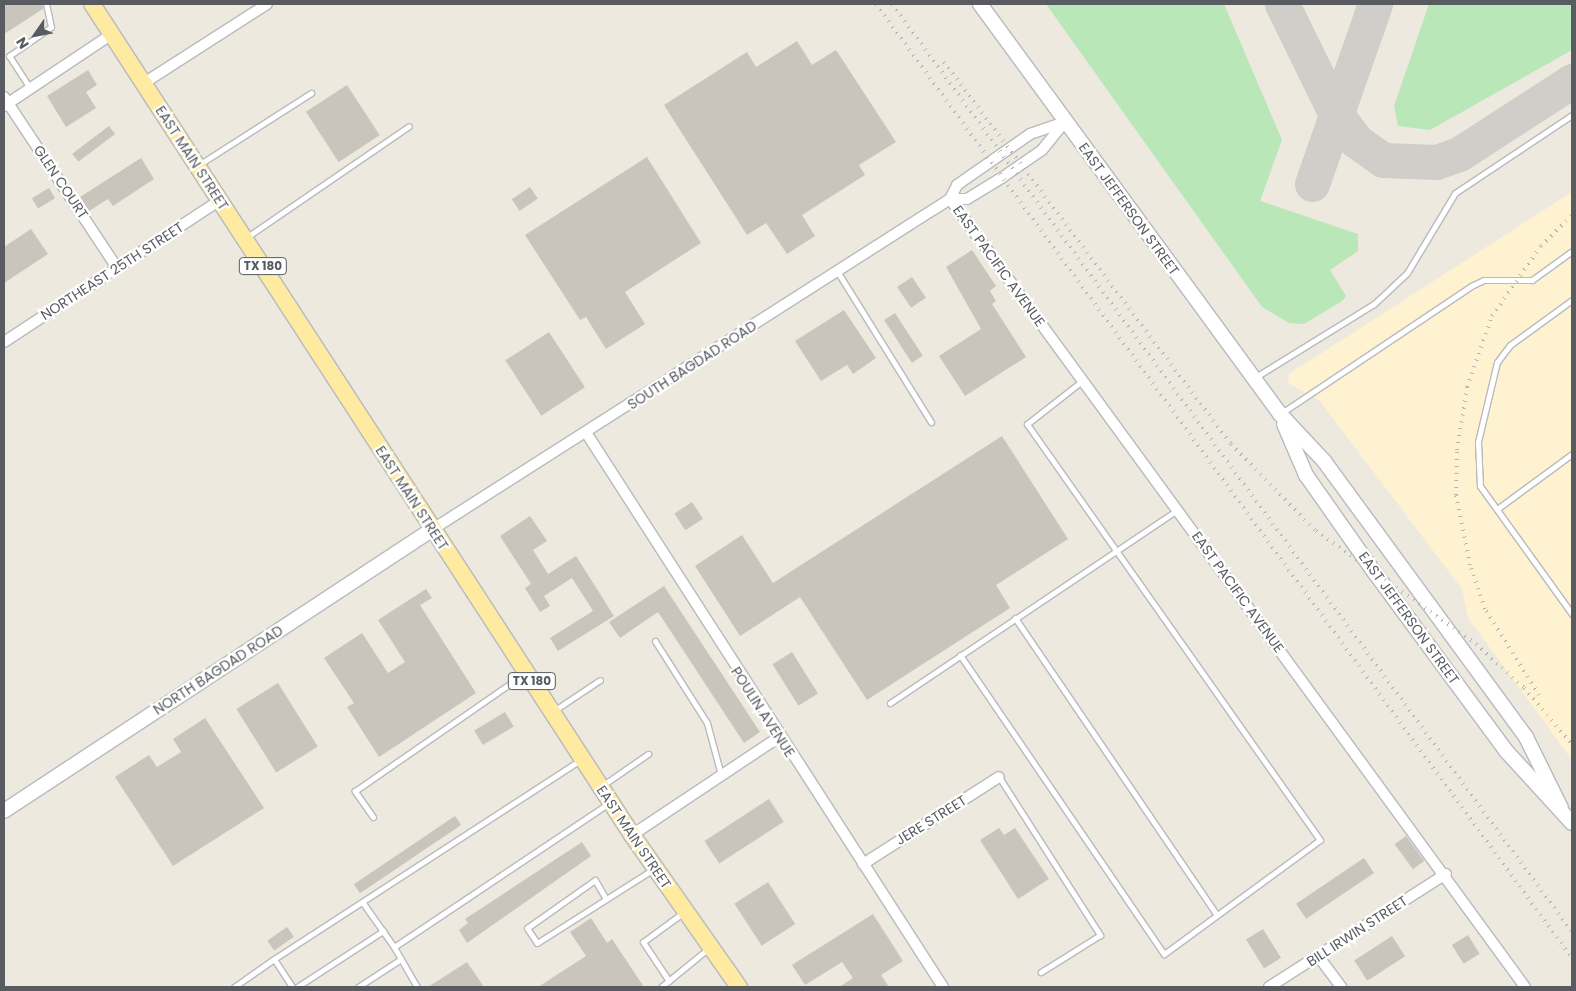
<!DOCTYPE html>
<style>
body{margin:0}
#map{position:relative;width:1576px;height:991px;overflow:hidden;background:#ede9de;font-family:Poppins,sans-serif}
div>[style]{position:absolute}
.commercial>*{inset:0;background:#fff2d1}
.green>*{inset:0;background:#bae7b7}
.taxiway>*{height:35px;margin:-17.5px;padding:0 17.5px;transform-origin:17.5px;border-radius:17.5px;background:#d0cec9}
.building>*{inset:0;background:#c9c5bd;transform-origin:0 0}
.roads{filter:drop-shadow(1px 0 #b7babf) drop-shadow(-1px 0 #b7babf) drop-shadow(0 1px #b7babf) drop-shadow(0 -1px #b7babf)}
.lane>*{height:5px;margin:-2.5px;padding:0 2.5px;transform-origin:2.5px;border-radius:2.5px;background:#fff}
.street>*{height:10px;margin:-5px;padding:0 5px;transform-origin:5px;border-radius:5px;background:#fff}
.secondary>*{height:14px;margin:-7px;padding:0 7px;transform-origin:7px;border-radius:7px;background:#fff}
.primary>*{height:16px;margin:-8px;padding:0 8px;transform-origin:8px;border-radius:8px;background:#ffeaa1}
.rail>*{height:4px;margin-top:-2px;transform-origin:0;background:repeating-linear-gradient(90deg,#b3b4b4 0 1px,transparent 0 7px)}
span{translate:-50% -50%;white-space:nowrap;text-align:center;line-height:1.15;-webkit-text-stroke:4.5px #fff;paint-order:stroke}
.shield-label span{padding:1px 4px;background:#fff;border:1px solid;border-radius:4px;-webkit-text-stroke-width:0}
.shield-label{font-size:12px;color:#585c61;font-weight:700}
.street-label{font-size:14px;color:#585c61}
.frame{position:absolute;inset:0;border:5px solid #585c61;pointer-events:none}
.north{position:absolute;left:10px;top:10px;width:50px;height:50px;-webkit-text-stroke:4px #fff;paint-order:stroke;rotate:237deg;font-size:14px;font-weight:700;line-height:20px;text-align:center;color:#585c61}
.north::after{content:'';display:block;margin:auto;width:18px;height:22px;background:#585c61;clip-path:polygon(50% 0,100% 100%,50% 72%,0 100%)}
</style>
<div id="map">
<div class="commercial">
<div style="clip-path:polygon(1572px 192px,1572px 760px,1468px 618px,1462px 589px,1320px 401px,1288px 383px,1289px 374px)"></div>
</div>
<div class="green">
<div style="clip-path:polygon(1046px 4px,1224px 4px,1282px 140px,1260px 201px,1358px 234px,1358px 251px,1330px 270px,1346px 296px,1342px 301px,1304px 324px,1289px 323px,1262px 307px)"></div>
<div style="clip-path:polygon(1429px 4px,1572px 4px,1572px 50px,1430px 130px,1398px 126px,1394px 106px)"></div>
</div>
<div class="taxiway">
<div style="left:1282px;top:4px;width:123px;rotate:63.9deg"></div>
<div style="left:1336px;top:114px;width:34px;rotate:53deg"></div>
<div style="left:1356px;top:141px;width:33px;rotate:35deg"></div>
<div style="left:1383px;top:160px;width:53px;rotate:2.2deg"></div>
<div style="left:1436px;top:162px;width:24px;rotate:-19deg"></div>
<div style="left:1459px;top:154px;width:135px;rotate:-32.9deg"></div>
<div style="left:1312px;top:184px;width:191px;rotate:-70.7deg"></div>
</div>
<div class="building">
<div style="clip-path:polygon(4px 4px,42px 4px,43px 9px,4px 34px)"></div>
<div style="clip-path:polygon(797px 41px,812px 65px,836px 50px,896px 142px,859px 165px,865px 175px,802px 215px,815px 236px,787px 254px,766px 223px,747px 235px,664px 105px,747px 52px,756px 67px)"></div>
<div style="clip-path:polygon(88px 70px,97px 85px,86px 92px,96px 108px,66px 127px,47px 96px)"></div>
<div style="left:347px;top:85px;width:60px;height:49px;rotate:57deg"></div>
<div style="left:109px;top:126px;width:10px;height:46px;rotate:53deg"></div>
<div style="clip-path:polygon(647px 157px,701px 243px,625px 292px,645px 324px,606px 349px,586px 317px,580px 320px,525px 235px)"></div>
<div style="clip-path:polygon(141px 158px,154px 179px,113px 206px,108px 199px,89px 211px,80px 197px)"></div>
<div style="left:530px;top:187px;width:14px;height:22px;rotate:56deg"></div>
<div style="left:49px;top:188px;width:12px;height:20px;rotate:59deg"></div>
<div style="clip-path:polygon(31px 229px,48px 254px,4px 283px,4px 247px)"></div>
<div style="clip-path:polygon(972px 250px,996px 286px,990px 291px,996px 301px,992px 304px,1026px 357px,965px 396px,939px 356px,981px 329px,946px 267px)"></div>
<div style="left:912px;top:277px;width:25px;height:18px;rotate:56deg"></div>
<div style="clip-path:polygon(844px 310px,876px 358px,853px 374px,847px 365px,821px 381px,795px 341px)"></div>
<div style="left:895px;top:313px;width:51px;height:13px;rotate:57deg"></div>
<div style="left:549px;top:332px;width:66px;height:52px;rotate:57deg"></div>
<div style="clip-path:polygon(1002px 436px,1068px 539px,996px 585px,1010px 608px,867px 700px,800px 597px,740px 636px,695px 566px,742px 535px,773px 583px)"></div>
<div style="left:692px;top:502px;width:20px;height:21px;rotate:57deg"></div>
<div style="clip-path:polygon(530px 516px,547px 541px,533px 550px,548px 574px,576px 556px,614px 616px,558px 651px,550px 638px,593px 611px,572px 578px,544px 596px,550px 606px,540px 612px,525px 588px,531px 584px,500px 536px)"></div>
<div style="clip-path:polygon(664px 586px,760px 732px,744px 743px,658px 612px,620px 638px,609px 622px)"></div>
<div style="clip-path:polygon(426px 589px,432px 598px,420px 605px,476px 693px,379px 757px,347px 707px,354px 703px,324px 658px,362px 633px,388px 673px,405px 662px,378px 620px)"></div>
<div style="left:792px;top:652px;width:49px;height:23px;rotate:58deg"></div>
<div style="left:278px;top:683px;width:75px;height:49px;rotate:58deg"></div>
<div style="left:505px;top:712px;width:17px;height:36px;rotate:59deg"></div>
<div style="clip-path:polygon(205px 718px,264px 808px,173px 866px,115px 777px,149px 755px,157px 767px,181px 752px,173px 739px)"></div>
<div style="left:769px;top:799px;width:27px;height:77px;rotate:57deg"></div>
<div style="left:455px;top:816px;width:11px;height:122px;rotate:56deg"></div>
<div style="clip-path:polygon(999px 828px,1004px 835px,1015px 828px,1049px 879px,1018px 899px,980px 840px)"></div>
<div style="left:1406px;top:836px;width:31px;height:14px;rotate:54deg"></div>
<div style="clip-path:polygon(582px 842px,591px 856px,467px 943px,459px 930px,468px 923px,465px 919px)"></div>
<div style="left:1364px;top:858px;width:18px;height:82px;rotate:56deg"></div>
<div style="left:768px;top:882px;width:50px;height:40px;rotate:57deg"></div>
<div style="clip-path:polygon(873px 914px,903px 961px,881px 975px,889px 987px,839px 987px,853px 978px,842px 962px,805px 985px,792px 965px)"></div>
<div style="clip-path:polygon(591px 918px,607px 943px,612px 939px,644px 987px,538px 987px,586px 956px,570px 932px)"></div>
<div style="left:287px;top:927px;width:12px;height:24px;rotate:55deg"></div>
<div style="left:1263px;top:929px;width:34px;height:20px;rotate:58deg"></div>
<div style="left:1468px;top:935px;width:22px;height:19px;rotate:58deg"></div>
<div style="left:1392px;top:936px;width:24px;height:45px;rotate:57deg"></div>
<div style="clip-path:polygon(467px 962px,484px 987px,428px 987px)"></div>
</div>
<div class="roads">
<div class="lane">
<div style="left:30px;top:88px;width:38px;rotate:-123deg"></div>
<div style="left:9px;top:56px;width:51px;rotate:-34.6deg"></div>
<div style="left:51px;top:27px;width:24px;rotate:-102deg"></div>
<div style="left:200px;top:164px;width:132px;rotate:-32.6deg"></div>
<div style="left:247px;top:237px;width:196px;rotate:-34.4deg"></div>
<div style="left:837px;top:271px;width:178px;rotate:58.1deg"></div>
<div style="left:1572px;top:300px;width:77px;rotate:144deg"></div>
<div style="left:1510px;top:345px;width:21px;rotate:127deg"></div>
<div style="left:1497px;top:362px;width:82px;rotate:103.4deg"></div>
<div style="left:1478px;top:442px;width:44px;rotate:87.4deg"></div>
<div style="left:1480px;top:486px;width:158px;rotate:54.3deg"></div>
<div style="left:1254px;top:378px;width:141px;rotate:-31.7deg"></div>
<div style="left:1374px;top:304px;width:45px;rotate:-43.2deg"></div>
<div style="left:1407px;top:273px;width:93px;rotate:-59deg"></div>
<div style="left:1455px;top:193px;width:141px;rotate:-33.7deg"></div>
<div style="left:1280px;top:414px;width:230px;rotate:-33.8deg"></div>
<div style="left:1471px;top:286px;width:14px;rotate:-25deg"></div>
<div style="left:1484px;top:280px;width:48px"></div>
<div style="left:1532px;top:280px;width:49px;rotate:-35.9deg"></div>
<div style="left:1497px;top:509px;width:93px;rotate:-36.3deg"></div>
<div style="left:1015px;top:618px;width:359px;rotate:55.8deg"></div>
<div style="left:655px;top:641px;width:97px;rotate:57.6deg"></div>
<div style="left:707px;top:723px;width:54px;rotate:74.9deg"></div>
<div style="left:960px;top:655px;width:362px;rotate:55.7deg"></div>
<div style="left:1164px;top:954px;width:193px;rotate:-36.2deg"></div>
<div style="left:1320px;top:840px;width:509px;rotate:-125.16deg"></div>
<div style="left:1027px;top:424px;width:70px;rotate:-38deg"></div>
<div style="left:890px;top:703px;width:346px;rotate:-33.9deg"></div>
<div style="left:555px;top:710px;width:54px;rotate:-33.7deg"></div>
<div style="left:999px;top:777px;width:188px;rotate:57.4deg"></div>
<div style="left:1100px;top:935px;width:70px;rotate:147.9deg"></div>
<div style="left:603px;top:785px;width:55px;rotate:-34.6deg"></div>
<div style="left:373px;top:817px;width:32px;rotate:-125deg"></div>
<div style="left:355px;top:791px;width:206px;rotate:-34.7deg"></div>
<div style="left:606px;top:899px;width:22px;rotate:-120deg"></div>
<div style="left:595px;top:880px;width:83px;rotate:144.8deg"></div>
<div style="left:527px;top:928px;width:18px;rotate:56deg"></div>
<div style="left:537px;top:943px;width:136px;rotate:-32.4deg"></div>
<div style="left:363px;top:903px;width:54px;rotate:54.8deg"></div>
<div style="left:274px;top:959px;width:365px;rotate:-33deg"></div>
<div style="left:669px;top:981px;width:47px;rotate:-123.7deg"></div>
<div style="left:643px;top:942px;width:51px;rotate:-36.2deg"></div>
<div style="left:234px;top:987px;width:49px;rotate:-35deg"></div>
<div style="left:274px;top:959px;width:33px;rotate:57deg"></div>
<div style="left:297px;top:987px;width:103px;rotate:-33.1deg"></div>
<div style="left:358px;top:987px;width:51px;rotate:-33.1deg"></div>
<div style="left:417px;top:987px;width:46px;rotate:-119.9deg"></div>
<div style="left:394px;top:947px;width:257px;rotate:-33.8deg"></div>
<div style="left:661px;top:987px;width:62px;rotate:-39.1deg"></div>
</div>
<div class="street">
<div style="left:144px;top:83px;width:146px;rotate:-32.7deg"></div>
<div style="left:4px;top:97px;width:205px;rotate:56.5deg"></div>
<div style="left:4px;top:106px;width:130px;rotate:-33.7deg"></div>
<div style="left:950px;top:199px;width:975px;rotate:53.88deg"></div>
<div style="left:950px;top:199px;width:17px"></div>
<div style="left:967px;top:199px;width:42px;rotate:-31.4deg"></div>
<div style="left:1003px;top:177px;width:47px;rotate:-34.7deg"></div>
<div style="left:1042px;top:150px;width:35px;rotate:-51deg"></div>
<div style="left:4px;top:342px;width:258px;rotate:-33.3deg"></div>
<div style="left:587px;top:434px;width:658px;rotate:57.23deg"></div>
<div style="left:433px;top:529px;width:613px;rotate:-32.55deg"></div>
<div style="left:950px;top:199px;width:16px;rotate:-63deg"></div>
<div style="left:957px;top:185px;width:89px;rotate:-34.9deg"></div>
<div style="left:1030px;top:134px;width:37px;rotate:-19deg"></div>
<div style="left:632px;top:835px;width:177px;rotate:-33.7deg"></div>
<div style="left:863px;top:864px;width:161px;rotate:-32.6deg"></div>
<div style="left:1318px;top:956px;width:39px;rotate:53deg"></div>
<div style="left:1269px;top:987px;width:210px;rotate:-32.6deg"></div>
</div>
<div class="secondary">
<div style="left:980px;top:4px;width:508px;rotate:53.81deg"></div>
<div style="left:1280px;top:414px;width:64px;rotate:46.9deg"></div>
<div style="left:1324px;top:461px;width:342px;rotate:53.8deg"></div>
<div style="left:1526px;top:737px;width:79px;rotate:63.8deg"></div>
<div style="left:1284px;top:424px;width:56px;rotate:66.7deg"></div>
<div style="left:1306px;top:475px;width:120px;rotate:54.9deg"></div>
<div style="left:1375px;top:573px;width:222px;rotate:53.6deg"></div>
<div style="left:1507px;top:752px;width:96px;rotate:47.5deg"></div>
<div style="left:4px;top:811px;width:513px;rotate:-33.32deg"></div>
</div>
<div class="primary">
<div style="left:92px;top:4px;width:991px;rotate:56.98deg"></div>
<div style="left:632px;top:835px;width:186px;rotate:54.9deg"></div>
</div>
</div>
<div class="rail">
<div style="left:876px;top:4px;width:1181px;rotate:53.89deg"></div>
<div style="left:892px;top:4px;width:1150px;rotate:53.77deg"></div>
<div style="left:944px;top:62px;width:478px;rotate:53.1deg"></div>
<div style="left:1231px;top:444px;width:122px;rotate:45.7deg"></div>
<div style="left:1316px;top:531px;width:196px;rotate:35.2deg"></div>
<div style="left:1476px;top:644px;width:65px;rotate:42.5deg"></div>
<div style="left:1524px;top:688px;width:74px;rotate:49.4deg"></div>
<div style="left:1539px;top:695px;width:102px;rotate:-122.1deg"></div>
<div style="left:1485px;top:609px;width:46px;rotate:-108.8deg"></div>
<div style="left:1470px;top:565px;width:71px;rotate:-101.3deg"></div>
<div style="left:1456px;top:495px;width:45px;rotate:-88.7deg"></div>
<div style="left:1457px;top:450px;width:64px;rotate:-81deg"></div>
<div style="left:1467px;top:387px;width:75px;rotate:-70.6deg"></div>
<div style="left:1492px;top:316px;width:85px;rotate:-55deg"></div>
<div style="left:1541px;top:246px;width:44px;rotate:-45deg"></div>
</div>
<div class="shield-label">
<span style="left:263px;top:266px">TX 180</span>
<span style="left:532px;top:681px">TX 180</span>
</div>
<div class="street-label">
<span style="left:192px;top:158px;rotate:57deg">EAST MAIN STREET</span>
<span style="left:61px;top:182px;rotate:56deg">GLEN COURT</span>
<span style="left:1129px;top:209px;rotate:54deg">EAST JEFFERSON STREET</span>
<span style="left:999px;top:266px;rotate:54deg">EAST PACIFIC AVENUE</span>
<span style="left:112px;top:271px;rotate:-33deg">NORTHEAST 25TH STREET</span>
<span style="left:692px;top:365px;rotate:-33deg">SOUTH BAGDAD ROAD</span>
<span style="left:412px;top:498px;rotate:57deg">EAST MAIN STREET</span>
<span style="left:1238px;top:592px;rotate:54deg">EAST PACIFIC AVENUE</span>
<span style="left:1409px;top:618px;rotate:54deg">EAST JEFFERSON STREET</span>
<span style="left:218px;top:670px;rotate:-33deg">NORTH BAGDAD ROAD</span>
<span style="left:763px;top:712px;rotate:57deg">POULIN AVENUE</span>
<span style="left:931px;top:820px;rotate:-32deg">JERE STREET</span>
<span style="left:634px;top:837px;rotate:56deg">EAST MAIN STREET</span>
<span style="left:1357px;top:931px;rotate:-33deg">BILL IRWIN STREET</span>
</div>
<div class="frame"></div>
<div class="north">N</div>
</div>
